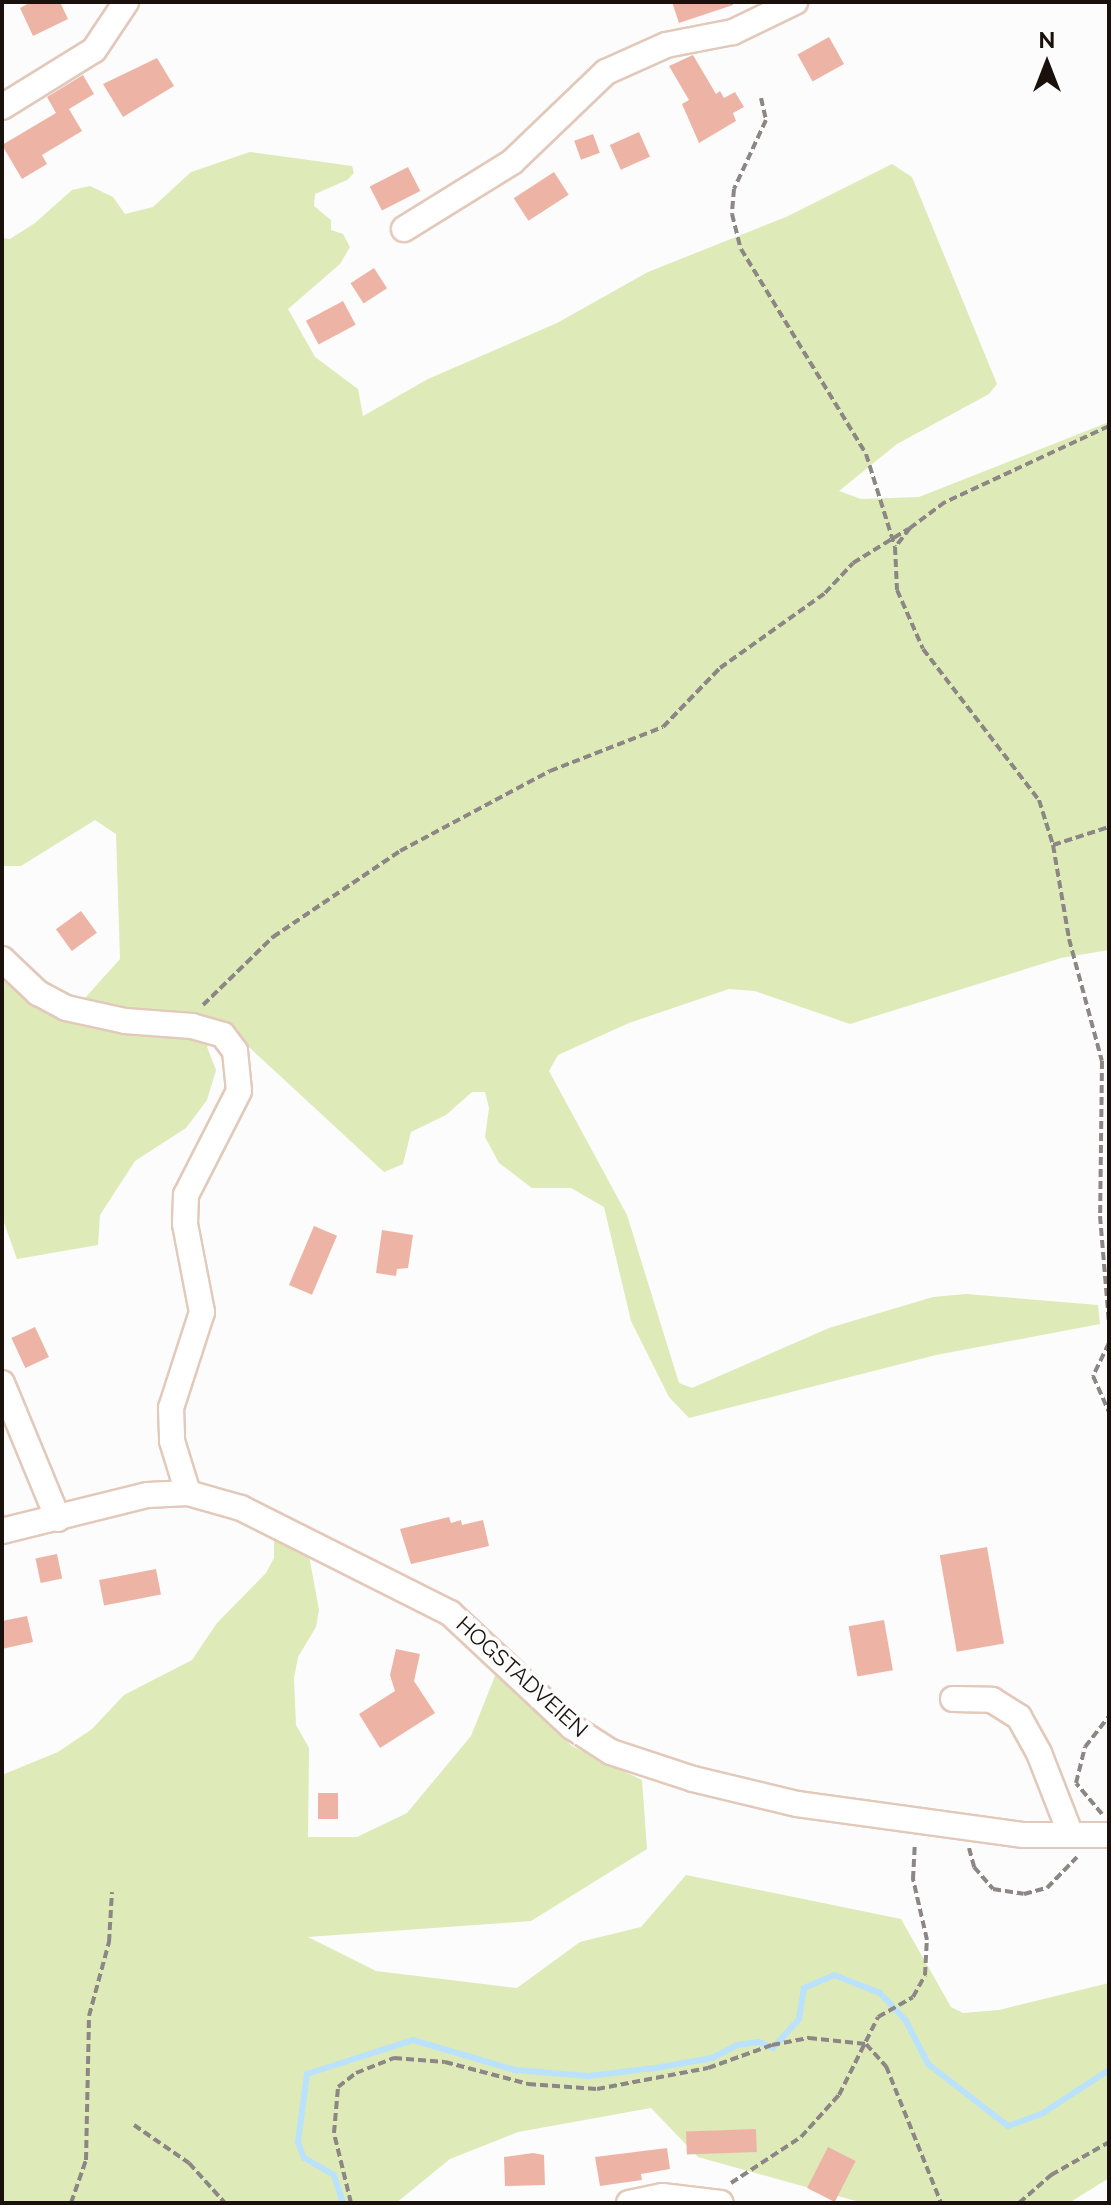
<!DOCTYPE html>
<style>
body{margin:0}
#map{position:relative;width:1111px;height:2205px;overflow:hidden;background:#fcfcfc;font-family:Raleway,sans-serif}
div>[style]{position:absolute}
.green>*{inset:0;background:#deeab7}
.stream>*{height:6px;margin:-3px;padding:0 3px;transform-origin:3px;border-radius:3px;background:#bae2fd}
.building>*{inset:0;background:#edb4a5;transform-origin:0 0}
.path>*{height:4px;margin-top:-2px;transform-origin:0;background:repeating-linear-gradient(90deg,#8c8785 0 8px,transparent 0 12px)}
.roads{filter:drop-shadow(2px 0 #e2c9ba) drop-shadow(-2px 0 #e2c9ba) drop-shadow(0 2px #e2c9ba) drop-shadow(0 -2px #e2c9ba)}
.minor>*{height:24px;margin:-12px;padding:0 12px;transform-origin:12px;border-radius:12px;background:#fff}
span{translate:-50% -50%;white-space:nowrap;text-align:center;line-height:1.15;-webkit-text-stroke:8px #fcfcfc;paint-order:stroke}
.street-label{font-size:22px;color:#1a110c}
.frame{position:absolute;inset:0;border:4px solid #1a110c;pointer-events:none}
.north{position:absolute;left:1007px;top:24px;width:80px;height:80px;-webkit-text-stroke:6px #fcfcfc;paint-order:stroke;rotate:0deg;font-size:22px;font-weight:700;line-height:32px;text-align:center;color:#1a110c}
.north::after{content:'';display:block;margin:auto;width:28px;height:36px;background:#1a110c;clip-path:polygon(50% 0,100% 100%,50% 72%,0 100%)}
</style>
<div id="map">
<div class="green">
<div style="clip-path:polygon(250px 152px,352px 166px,354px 173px,347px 180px,315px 194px,314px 206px,331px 220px,331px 230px,343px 234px,350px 247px,340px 264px,288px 309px,315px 357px,358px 389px,363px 416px,428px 379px,557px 323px,648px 272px,786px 217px,892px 164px,912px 177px,997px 384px,989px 394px,897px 444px,839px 491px,861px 499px,919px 497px,1109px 422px,1109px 950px,1061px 958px,850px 1024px,755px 991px,729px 989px,629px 1023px,558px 1055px,549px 1071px,627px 1215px,679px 1383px,692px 1388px,829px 1328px,933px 1297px,966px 1294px,1098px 1305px,1100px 1324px,936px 1355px,689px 1418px,669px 1397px,631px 1321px,604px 1207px,571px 1188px,532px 1188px,499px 1163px,485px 1137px,489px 1108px,485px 1092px,472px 1092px,446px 1115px,411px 1132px,403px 1164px,384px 1172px,249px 1047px,218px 1032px,207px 1047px,216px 1070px,207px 1100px,186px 1128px,135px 1161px,100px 1215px,98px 1245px,17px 1259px,2px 1217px,2px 972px,58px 1011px,85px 998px,120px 959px,116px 834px,95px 820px,21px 866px,2px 866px,2px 238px,10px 239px,35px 223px,72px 190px,90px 186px,113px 197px,125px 214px,153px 207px,191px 172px)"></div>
<div style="clip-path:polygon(274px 1533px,308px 1550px,319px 1610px,316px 1627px,298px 1657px,294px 1678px,296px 1725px,309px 1748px,308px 1837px,357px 1837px,407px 1813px,471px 1736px,497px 1671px,572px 1746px,642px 1780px,647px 1849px,531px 1921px,308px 1937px,376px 1971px,517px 1988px,580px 1942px,641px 1927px,686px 1875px,901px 1919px,951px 2007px,963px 2013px,999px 2010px,1109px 1983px,1109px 2178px,1069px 2203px,863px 2203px,698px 2157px,651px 2108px,518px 2132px,450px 2159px,396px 2203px,2px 2203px,2px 1775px,58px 1752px,92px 1729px,124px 1695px,192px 1660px,217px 1623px,266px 1573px,274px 1558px)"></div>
</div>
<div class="stream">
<div style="left:343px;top:2203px;width:29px;rotate:-108deg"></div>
<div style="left:334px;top:2175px;width:34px;rotate:-150deg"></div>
<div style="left:304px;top:2158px;width:17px;rotate:-111deg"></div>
<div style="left:298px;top:2142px;width:69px;rotate:-82.5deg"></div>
<div style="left:307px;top:2074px;width:111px;rotate:-17.8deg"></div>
<div style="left:413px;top:2040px;width:106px;rotate:16.4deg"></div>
<div style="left:515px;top:2070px;width:73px;rotate:4.7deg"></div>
<div style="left:588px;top:2076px;width:67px;rotate:-6.8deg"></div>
<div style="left:655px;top:2068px;width:58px;rotate:-10deg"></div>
<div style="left:712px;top:2058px;width:28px;rotate:-27deg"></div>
<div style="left:737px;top:2045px;width:22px;rotate:-8deg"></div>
<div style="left:759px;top:2042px;width:15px;rotate:23deg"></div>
<div style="left:773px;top:2048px;width:39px;rotate:-48deg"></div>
<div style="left:799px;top:2019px;width:31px;rotate:-81deg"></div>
<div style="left:804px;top:1988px;width:33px;rotate:-23deg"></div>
<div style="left:834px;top:1975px;width:49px;rotate:21.4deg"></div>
<div style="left:880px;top:1993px;width:38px;rotate:47deg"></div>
<div style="left:906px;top:2021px;width:48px;rotate:62.9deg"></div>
<div style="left:928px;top:2064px;width:101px;rotate:37.8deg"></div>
<div style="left:1008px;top:2126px;width:37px;rotate:-20deg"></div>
<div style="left:1043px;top:2113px;width:79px;rotate:-33.1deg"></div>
</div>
<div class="building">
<div style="clip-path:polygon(31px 2px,60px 2px,68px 19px,33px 36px,20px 8px)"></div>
<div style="clip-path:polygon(672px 2px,733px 2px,733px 5px,679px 23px)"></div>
<div style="left:829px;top:37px;width:31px;height:36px;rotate:61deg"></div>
<div style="clip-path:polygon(693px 55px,716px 94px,720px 91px,724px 98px,735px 92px,744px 107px,733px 113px,736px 121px,699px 143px,682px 104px,689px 100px,669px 66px)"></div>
<div style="clip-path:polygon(157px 58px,174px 86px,123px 117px,103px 84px)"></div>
<div style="clip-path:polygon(83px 75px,94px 94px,69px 109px,82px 131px,42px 155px,47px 164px,22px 179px,2px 145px,56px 113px,47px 97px)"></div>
<div style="left:639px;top:132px;width:27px;height:32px;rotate:66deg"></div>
<div style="left:593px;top:134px;width:20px;height:20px;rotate:70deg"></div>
<div style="left:408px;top:167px;width:27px;height:43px;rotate:63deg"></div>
<div style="left:554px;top:172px;width:27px;height:48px;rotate:57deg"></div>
<div style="left:374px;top:268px;width:24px;height:28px;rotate:57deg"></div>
<div style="left:343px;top:301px;width:27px;height:42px;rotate:62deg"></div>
<div style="left:81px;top:911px;width:27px;height:31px;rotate:54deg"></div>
<div style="left:314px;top:1226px;width:25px;height:64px;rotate:23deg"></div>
<div style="clip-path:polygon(382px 1230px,413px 1235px,408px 1268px,397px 1269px,396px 1276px,376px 1273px)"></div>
<div style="left:35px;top:1327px;width:33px;height:26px;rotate:65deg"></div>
<div style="clip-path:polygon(449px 1517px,451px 1523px,461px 1520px,462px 1525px,483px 1520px,489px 1546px,411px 1564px,400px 1529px)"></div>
<div style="left:987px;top:1547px;width:98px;height:48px;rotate:80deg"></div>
<div style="left:57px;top:1554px;width:25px;height:22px;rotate:78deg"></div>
<div style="left:156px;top:1569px;width:26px;height:58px;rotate:79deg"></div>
<div style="clip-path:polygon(27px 1616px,33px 1642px,2px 1649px,2px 1621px)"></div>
<div style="left:884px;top:1620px;width:51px;height:36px;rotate:80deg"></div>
<div style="clip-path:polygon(396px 1649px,420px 1654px,414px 1681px,435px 1713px,380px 1748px,359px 1714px,395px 1691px,390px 1675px)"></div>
<div style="left:318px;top:1793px;width:20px;height:26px"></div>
<div style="left:756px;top:2129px;width:23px;height:70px;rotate:88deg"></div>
<div style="left:828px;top:2147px;width:31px;height:46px;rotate:27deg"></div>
<div style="clip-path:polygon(667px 2148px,670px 2169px,641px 2174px,642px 2180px,600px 2186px,595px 2157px)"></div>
<div style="clip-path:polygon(533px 2153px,544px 2155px,545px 2185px,505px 2186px,504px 2157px)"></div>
</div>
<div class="path">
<div style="left:761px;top:98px;width:23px;rotate:77deg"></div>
<div style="left:766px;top:120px;width:76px;rotate:114.9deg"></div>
<div style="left:734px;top:189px;width:25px;rotate:95deg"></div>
<div style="left:732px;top:214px;width:36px;rotate:76deg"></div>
<div style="left:741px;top:249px;width:240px;rotate:58.6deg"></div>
<div style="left:866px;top:454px;width:97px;rotate:72.7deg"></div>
<div style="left:1109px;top:426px;width:181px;rotate:155.1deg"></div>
<div style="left:945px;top:502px;width:44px;rotate:143.4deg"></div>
<div style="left:910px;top:528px;width:24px;rotate:128deg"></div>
<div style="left:895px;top:547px;width:43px;rotate:87.3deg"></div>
<div style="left:897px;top:590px;width:64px;rotate:66.2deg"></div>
<div style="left:923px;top:649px;width:190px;rotate:52.5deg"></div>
<div style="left:1039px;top:800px;width:47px;rotate:72.7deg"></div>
<div style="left:1053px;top:845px;width:95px;rotate:80.3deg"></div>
<div style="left:1069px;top:939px;width:126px;rotate:74.9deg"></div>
<div style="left:1102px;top:1061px;width:155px;rotate:90.7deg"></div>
<div style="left:1100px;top:1216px;width:107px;rotate:85.2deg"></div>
<div style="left:1053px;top:845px;width:59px;rotate:-17.8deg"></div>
<div style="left:203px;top:1005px;width:98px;rotate:-44.2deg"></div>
<div style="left:273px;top:937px;width:153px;rotate:-34.1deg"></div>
<div style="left:400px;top:851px;width:170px;rotate:-28.1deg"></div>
<div style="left:550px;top:771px;width:121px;rotate:-21.3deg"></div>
<div style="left:663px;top:727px;width:82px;rotate:-46deg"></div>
<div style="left:720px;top:668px;width:129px;rotate:-35.5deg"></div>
<div style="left:825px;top:593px;width:41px;rotate:-47deg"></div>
<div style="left:853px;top:563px;width:65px;rotate:-31.7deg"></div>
<div style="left:1109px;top:1343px;width:37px;rotate:116deg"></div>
<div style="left:1093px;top:1376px;width:39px;rotate:66deg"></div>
<div style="left:1102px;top:1814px;width:40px;rotate:-130deg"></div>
<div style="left:1076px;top:1783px;width:37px;rotate:-76deg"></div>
<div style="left:1085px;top:1747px;width:39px;rotate:-52deg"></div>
<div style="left:969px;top:1848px;width:20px;rotate:75deg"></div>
<div style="left:974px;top:1867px;width:29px;rotate:49deg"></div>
<div style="left:993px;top:1889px;width:31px;rotate:9deg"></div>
<div style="left:1024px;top:1894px;width:24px;rotate:-15deg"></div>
<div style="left:1047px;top:1888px;width:43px;rotate:-45.9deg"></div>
<div style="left:134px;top:2125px;width:67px;rotate:34.6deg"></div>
<div style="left:189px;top:2163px;width:54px;rotate:48deg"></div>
<div style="left:731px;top:2183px;width:84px;rotate:-33.3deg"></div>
<div style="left:801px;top:2137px;width:57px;rotate:-47.9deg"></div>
<div style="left:839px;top:2095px;width:87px;rotate:-63.4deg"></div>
<div style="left:878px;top:2017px;width:40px;rotate:-29.7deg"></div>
<div style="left:913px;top:1997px;width:25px;rotate:-61deg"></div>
<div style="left:925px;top:1975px;width:35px;rotate:-87deg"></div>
<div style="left:927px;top:1940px;width:63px;rotate:-102.9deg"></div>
<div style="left:913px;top:1879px;width:36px;rotate:-87deg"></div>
<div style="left:71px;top:2203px;width:46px;rotate:-70.8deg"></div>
<div style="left:86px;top:2160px;width:144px;rotate:-88.8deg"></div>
<div style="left:89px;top:2016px;width:77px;rotate:-74.9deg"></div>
<div style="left:109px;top:1942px;width:50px;rotate:-86.6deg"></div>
<div style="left:351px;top:2203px;width:72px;rotate:-103.7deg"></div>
<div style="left:334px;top:2133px;width:46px;rotate:-85deg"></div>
<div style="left:338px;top:2087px;width:23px;rotate:-38deg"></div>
<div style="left:356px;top:2073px;width:41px;rotate:-21.5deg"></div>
<div style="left:394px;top:2058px;width:51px;rotate:4.5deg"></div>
<div style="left:445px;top:2062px;width:86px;rotate:14.8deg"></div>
<div style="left:528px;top:2084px;width:69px;rotate:4.1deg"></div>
<div style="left:597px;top:2089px;width:113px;rotate:-10.7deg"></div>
<div style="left:708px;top:2068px;width:68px;rotate:-19.8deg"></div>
<div style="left:772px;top:2045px;width:38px;rotate:-11deg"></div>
<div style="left:809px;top:2038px;width:57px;rotate:6deg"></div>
<div style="left:866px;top:2044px;width:30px;rotate:48deg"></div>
<div style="left:886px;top:2066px;width:148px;rotate:68.1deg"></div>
<div style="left:1019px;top:2203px;width:43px;rotate:-41.2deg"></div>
<div style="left:1051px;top:2175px;width:67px;rotate:-29.6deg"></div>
</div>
<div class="roads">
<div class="minor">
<div style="left:2px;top:107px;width:108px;rotate:-31.8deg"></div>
<div style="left:94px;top:50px;width:58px;rotate:-56.3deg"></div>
<div style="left:404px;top:229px;width:127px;rotate:-31.8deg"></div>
<div style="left:512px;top:162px;width:130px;rotate:-43.8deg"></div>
<div style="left:606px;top:72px;width:66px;rotate:-24.2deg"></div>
<div style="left:666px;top:45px;width:68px;rotate:-11deg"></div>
<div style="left:733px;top:32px;width:69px;rotate:-25.8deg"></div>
<div style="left:2px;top:959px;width:50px;rotate:43.4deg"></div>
<div style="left:38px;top:993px;width:32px;rotate:28deg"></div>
<div style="left:66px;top:1008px;width:60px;rotate:12.4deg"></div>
<div style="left:125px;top:1021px;width:67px;rotate:4.3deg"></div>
<div style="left:192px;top:1026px;width:32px;rotate:16deg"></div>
<div style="left:223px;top:1035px;width:20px;rotate:53deg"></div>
<div style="left:235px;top:1051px;width:40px;rotate:84.3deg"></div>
<div style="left:239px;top:1091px;width:117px;rotate:117deg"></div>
<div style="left:186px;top:1195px;width:29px;rotate:92deg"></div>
<div style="left:185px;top:1224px;width:90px;rotate:79.1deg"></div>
<div style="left:202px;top:1312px;width:101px;rotate:107.9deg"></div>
<div style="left:171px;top:1408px;width:33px;rotate:88deg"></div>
<div style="left:172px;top:1441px;width:54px;rotate:72.9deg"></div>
<div style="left:2px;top:1383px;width:147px;rotate:67.6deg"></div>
<div style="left:2px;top:1531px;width:150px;rotate:-13.9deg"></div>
<div style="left:148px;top:1495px;width:40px;rotate:-2.9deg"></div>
<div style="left:188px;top:1493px;width:55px;rotate:15.8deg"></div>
<div style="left:241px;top:1508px;width:234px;rotate:26.7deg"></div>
<div style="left:450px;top:1613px;width:167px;rotate:43.1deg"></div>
<div style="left:572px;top:1727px;width:46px;rotate:32.7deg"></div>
<div style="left:611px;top:1752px;width:86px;rotate:18.2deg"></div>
<div style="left:693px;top:1779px;width:107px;rotate:13.5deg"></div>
<div style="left:797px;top:1804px;width:229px;rotate:7.8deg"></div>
<div style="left:1024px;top:1835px;width:85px"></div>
<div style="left:953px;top:1699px;width:39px;rotate:1deg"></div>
<div style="left:992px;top:1700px;width:32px;rotate:32deg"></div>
<div style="left:1019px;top:1717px;width:41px;rotate:60.9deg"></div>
<div style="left:1039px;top:1753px;width:88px;rotate:68.7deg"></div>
<div style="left:629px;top:2203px;width:34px;rotate:-12deg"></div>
<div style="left:662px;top:2196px;width:59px;rotate:6.8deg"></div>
</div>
</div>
<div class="street-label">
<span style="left:522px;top:1677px;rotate:42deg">HOGSTADVEIEN</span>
</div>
<div class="frame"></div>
<div class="north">N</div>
</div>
